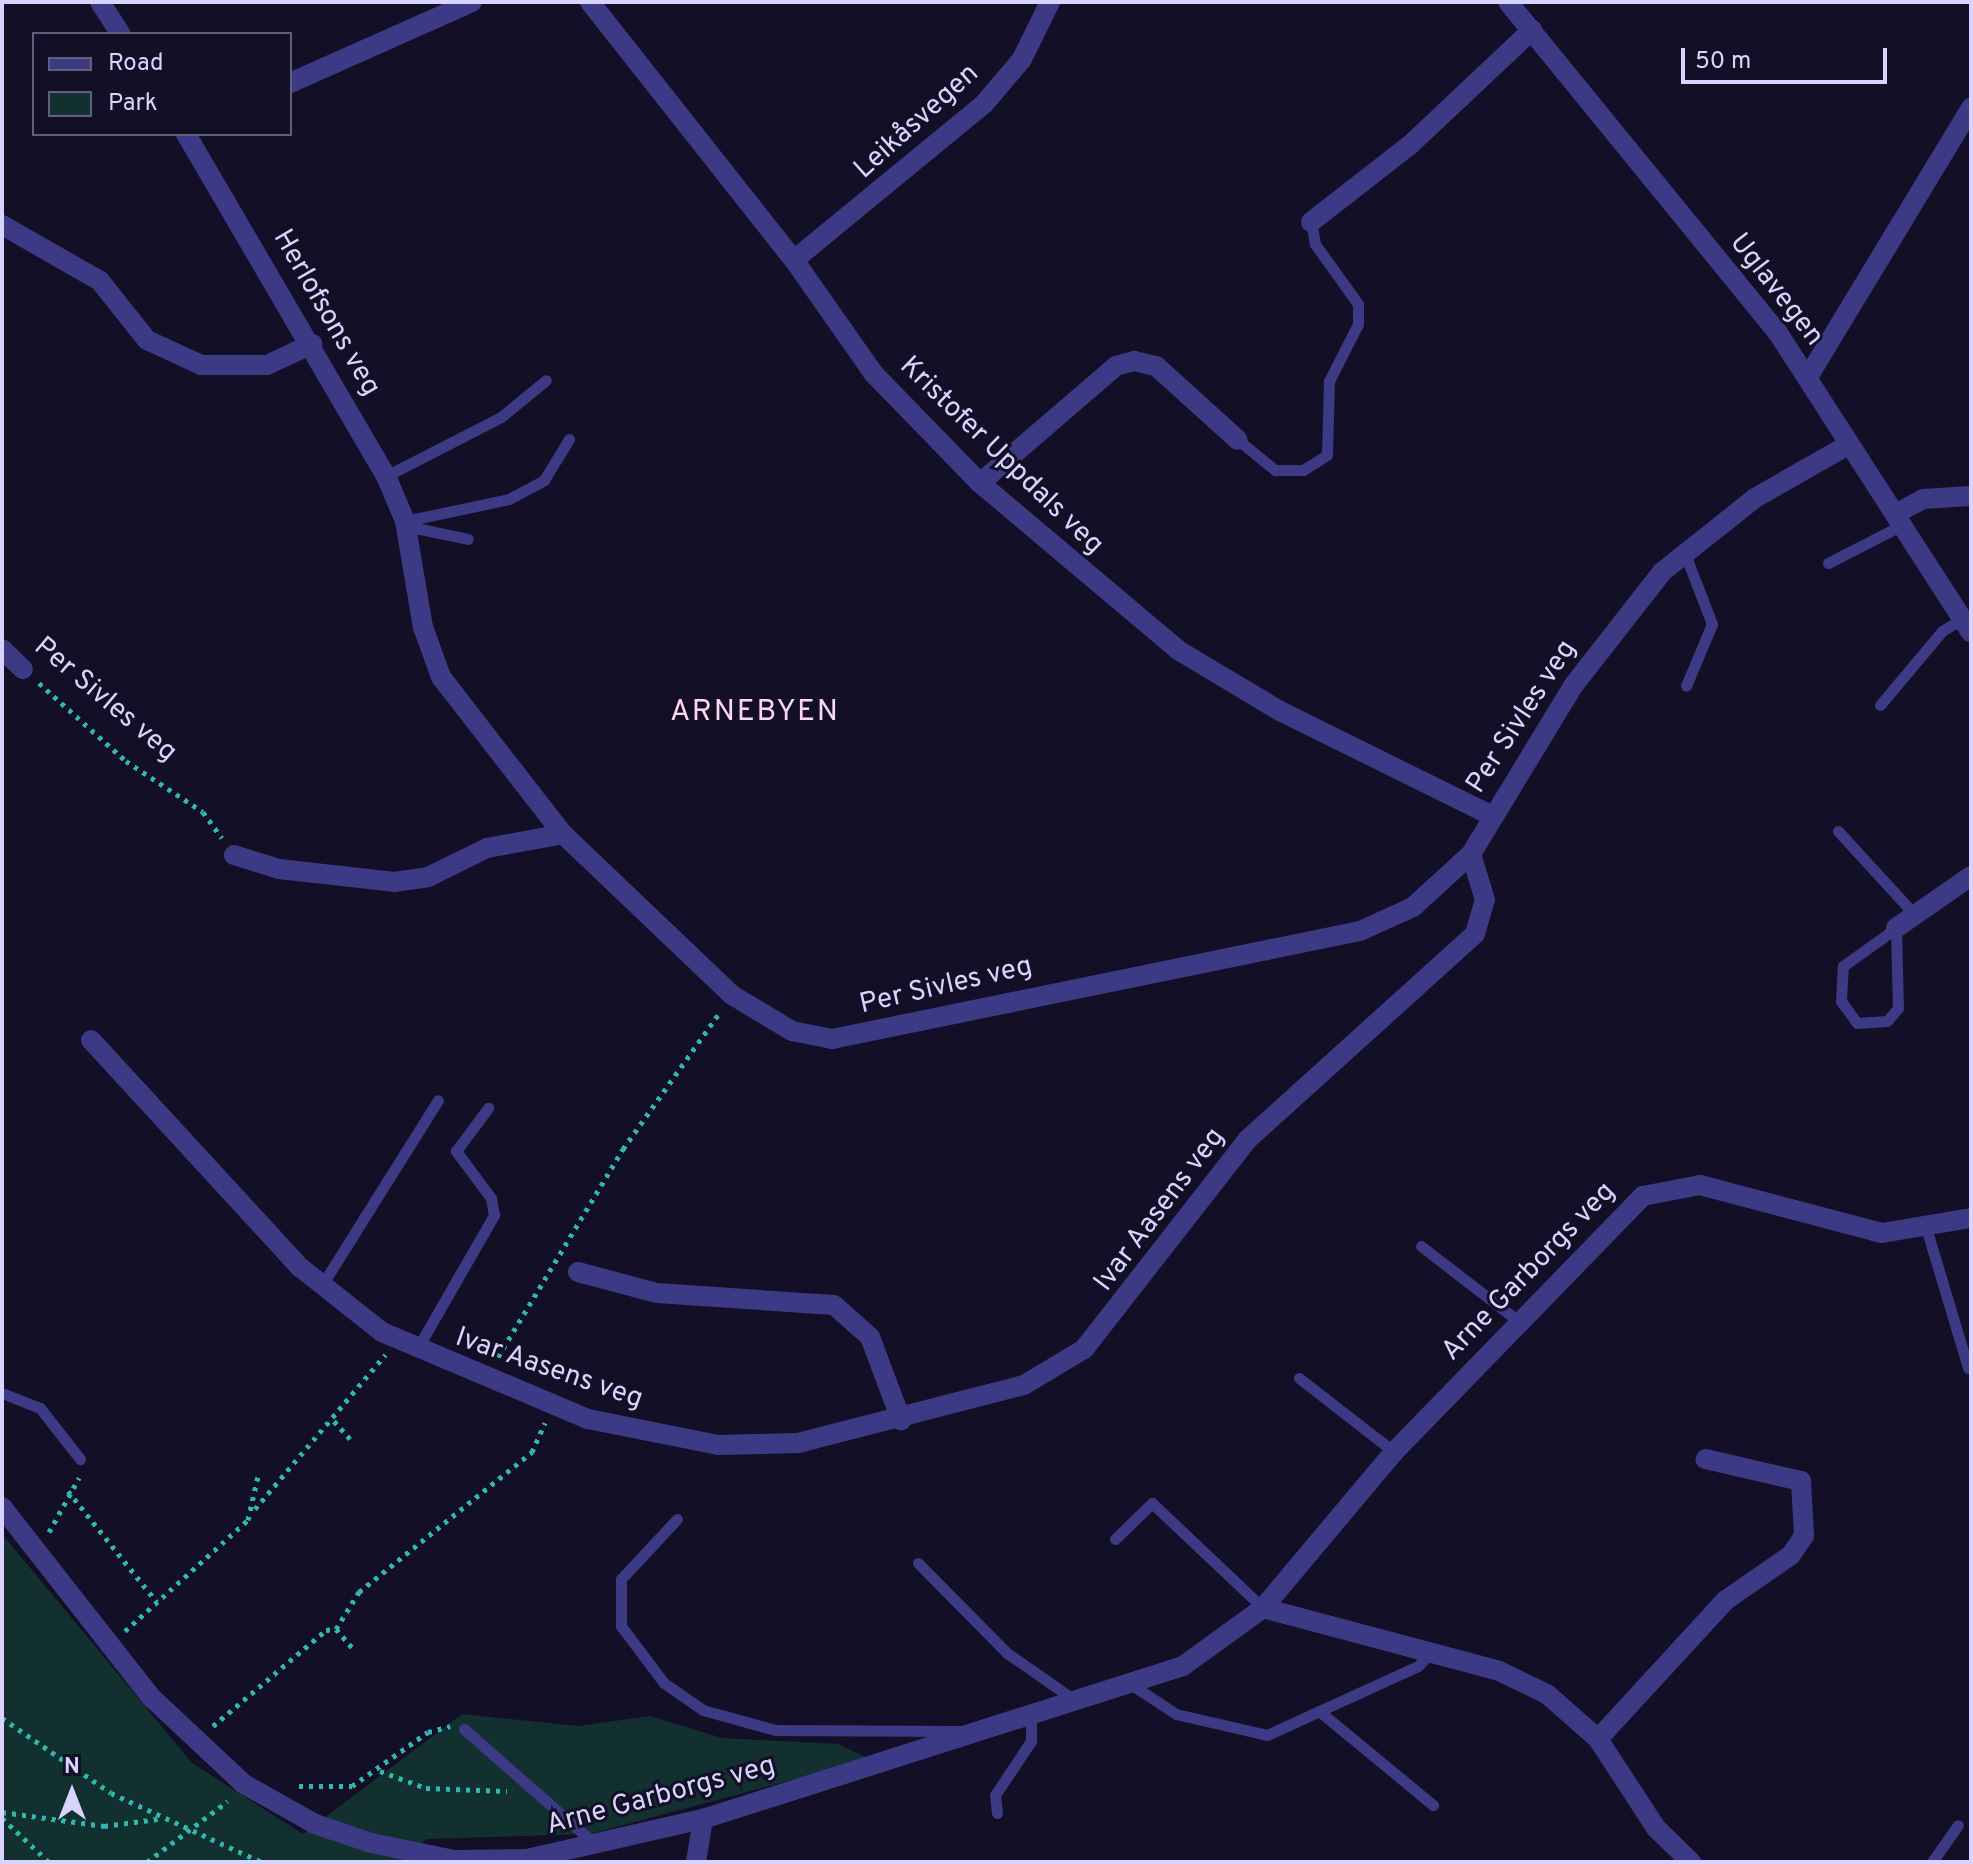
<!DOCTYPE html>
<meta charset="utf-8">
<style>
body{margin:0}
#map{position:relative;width:1973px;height:1864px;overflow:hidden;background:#130f26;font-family:Overpass,sans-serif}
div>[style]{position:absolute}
.green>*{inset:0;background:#12302f}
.path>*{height:5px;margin-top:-2.5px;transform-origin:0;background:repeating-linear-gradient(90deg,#2fb8b0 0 4px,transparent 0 10px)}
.lane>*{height:11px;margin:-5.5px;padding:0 5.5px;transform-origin:5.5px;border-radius:5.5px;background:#3d3a85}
.street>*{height:20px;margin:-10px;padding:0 10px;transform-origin:10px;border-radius:10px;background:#3d3a85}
span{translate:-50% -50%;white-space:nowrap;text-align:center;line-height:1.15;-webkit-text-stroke:6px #130f26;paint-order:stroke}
.street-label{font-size:28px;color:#d9d4ff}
.neighbourhood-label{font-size:30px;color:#ffd6f0;letter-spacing:2px}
.frame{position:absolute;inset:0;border:4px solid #d9d4ff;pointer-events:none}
.legend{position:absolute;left:32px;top:32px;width:260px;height:104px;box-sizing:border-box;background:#130f26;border:2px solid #625e7d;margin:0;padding:10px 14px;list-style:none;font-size:24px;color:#d9d4ff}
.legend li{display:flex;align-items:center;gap:16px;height:40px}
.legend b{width:40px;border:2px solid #625e7d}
.north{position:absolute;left:32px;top:1752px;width:80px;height:80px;-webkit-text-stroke:6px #130f26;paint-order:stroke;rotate:0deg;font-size:22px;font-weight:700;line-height:32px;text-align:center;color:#d9d4ff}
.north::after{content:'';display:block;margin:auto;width:28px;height:36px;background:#d9d4ff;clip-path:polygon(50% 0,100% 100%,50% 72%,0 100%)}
.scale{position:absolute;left:1681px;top:48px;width:206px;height:36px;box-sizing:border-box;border:4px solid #d9d4ff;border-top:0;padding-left:10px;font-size:24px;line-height:28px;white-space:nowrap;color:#d9d4ff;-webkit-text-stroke:6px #130f26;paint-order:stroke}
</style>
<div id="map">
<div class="green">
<div style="clip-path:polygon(2px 1534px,192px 1763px,303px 1834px,462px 1714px,578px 1726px,650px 1716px,722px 1738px,838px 1744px,870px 1759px,590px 1834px,426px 1839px,405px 1862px,2px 1862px)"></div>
</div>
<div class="path">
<div style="left:39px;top:683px;width:117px;rotate:41.9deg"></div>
<div style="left:126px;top:761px;width:92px;rotate:33.5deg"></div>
<div style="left:203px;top:812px;width:32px;rotate:54deg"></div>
<div style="left:498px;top:1357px;width:243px;rotate:-59deg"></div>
<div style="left:623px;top:1149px;width:168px;rotate:-54.7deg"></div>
<div style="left:334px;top:1421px;width:24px;rotate:48deg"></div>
<div style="left:68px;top:1491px;width:142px;rotate:51.3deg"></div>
<div style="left:255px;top:1509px;width:202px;rotate:-49.8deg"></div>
<div style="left:49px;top:1532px;width:62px;rotate:-60.9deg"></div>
<div style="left:336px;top:1629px;width:44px;rotate:-58.1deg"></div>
<div style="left:359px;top:1592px;width:223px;rotate:-39deg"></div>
<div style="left:532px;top:1452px;width:32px;rotate:-66deg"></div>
<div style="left:125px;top:1631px;width:166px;rotate:-42.1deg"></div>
<div style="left:248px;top:1520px;width:45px;rotate:-77.2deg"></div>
<div style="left:2px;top:1718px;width:132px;rotate:34.5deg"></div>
<div style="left:111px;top:1793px;width:166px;rotate:24.6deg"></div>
<div style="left:213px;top:1726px;width:148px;rotate:-40.3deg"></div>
<div style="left:326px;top:1630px;width:10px;rotate:-6deg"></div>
<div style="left:336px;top:1629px;width:28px;rotate:49deg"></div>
<div style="left:380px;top:1771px;width:49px;rotate:20.3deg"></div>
<div style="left:426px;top:1788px;width:81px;rotate:2.1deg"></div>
<div style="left:299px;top:1786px;width:53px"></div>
<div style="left:352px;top:1786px;width:93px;rotate:-35.4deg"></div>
<div style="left:428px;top:1732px;width:23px;rotate:-15deg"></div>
<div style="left:2px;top:1812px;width:103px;rotate:7.8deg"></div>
<div style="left:104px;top:1826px;width:54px;rotate:-7.4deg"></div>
<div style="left:2px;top:1818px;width:64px;rotate:43.1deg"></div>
<div style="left:147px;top:1862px;width:101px;rotate:-37deg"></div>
</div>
<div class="lane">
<div style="left:1238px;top:440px;width:48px;rotate:39deg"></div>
<div style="left:1275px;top:470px;width:28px"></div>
<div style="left:1303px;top:470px;width:28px;rotate:-32deg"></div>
<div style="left:1327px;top:455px;width:74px;rotate:-88.5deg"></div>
<div style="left:1329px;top:381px;width:64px;rotate:-63deg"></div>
<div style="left:1358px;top:324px;width:20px;rotate:-90deg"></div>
<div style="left:1358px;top:304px;width:74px;rotate:-125.6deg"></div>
<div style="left:1315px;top:244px;width:22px;rotate:-100deg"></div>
<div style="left:386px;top:476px;width:129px;rotate:-27.2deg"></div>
<div style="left:501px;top:417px;width:58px;rotate:-39.4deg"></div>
<div style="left:405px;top:521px;width:106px;rotate:-11.9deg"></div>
<div style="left:509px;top:499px;width:40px;rotate:-28deg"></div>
<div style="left:544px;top:480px;width:48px;rotate:-58.6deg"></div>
<div style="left:406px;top:526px;width:63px;rotate:11.8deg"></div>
<div style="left:1685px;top:554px;width:75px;rotate:68.9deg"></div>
<div style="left:1712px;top:624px;width:67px;rotate:112.8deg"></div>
<div style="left:1828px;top:563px;width:83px;rotate:-27.2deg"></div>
<div style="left:1880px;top:705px;width:97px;rotate:-50deg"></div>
<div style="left:1942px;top:631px;width:23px;rotate:-31deg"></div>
<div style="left:1838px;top:831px;width:114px;rotate:47.5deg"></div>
<div style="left:1896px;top:928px;width:80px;rotate:88.6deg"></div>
<div style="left:1898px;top:1008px;width:17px;rotate:130deg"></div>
<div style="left:1887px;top:1021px;width:30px;rotate:176deg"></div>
<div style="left:1857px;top:1023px;width:27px;rotate:-126deg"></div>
<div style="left:1841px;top:1001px;width:35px;rotate:-87deg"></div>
<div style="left:1843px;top:966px;width:65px;rotate:-35.6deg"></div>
<div style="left:1927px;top:1231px;width:143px;rotate:73.3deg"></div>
<div style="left:1421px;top:1246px;width:123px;rotate:37.7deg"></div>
<div style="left:322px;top:1285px;width:218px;rotate:-57.9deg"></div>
<div style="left:417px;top:1349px;width:155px;rotate:-60.1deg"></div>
<div style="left:494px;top:1215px;width:17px;rotate:-100deg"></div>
<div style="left:491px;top:1198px;width:59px;rotate:-126.7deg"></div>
<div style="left:456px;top:1151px;width:54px;rotate:-53.3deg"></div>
<div style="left:1299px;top:1378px;width:120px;rotate:37.9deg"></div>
<div style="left:2px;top:1393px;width:41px;rotate:21.5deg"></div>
<div style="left:40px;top:1408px;width:65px;rotate:51.9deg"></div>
<div style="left:677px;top:1519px;width:82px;rotate:133deg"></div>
<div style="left:621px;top:1579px;width:47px;rotate:90deg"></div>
<div style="left:621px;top:1626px;width:71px;rotate:53deg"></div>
<div style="left:664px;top:1683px;width:47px;rotate:34.7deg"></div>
<div style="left:703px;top:1710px;width:75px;rotate:15.5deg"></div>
<div style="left:775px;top:1730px;width:185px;rotate:0.3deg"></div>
<div style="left:1115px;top:1539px;width:52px;rotate:-44.2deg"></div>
<div style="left:1152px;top:1503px;width:153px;rotate:43.4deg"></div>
<div style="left:918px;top:1563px;width:127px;rotate:45.3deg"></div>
<div style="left:1007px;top:1653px;width:84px;rotate:34.8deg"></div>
<div style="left:1132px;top:1685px;width:53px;rotate:33.4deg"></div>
<div style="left:1176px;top:1714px;width:93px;rotate:13deg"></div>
<div style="left:1267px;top:1735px;width:166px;rotate:-24.6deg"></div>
<div style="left:1418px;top:1666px;width:16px;rotate:-47deg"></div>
<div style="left:1319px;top:1711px;width:148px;rotate:39.5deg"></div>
<div style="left:464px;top:1729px;width:177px;rotate:41.3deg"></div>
<div style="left:997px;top:1813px;width:18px;rotate:-96deg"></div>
<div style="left:995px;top:1795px;width:65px;rotate:-56.3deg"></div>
<div style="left:1031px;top:1741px;width:22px;rotate:-90deg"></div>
<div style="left:1932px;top:1862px;width:45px;rotate:-54.9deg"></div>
</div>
<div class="street">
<div style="left:100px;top:2px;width:38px;rotate:57deg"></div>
<div style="left:590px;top:2px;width:329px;rotate:51.7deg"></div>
<div style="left:794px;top:260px;width:138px;rotate:55deg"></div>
<div style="left:873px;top:373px;width:153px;rotate:45.8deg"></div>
<div style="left:980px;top:483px;width:259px;rotate:40.1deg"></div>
<div style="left:1178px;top:650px;width:119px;rotate:30.9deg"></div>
<div style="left:1280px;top:711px;width:237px;rotate:26.3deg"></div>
<div style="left:1508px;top:2px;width:427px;rotate:50.8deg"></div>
<div style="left:1778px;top:333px;width:356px;rotate:57.2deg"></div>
<div style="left:290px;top:83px;width:199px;rotate:-24deg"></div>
<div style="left:186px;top:134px;width:396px;rotate:59.7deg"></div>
<div style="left:386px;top:476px;width:49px;rotate:67.1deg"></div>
<div style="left:405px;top:521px;width:108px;rotate:80.4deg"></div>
<div style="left:423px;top:627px;width:53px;rotate:70.2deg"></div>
<div style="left:441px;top:677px;width:199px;rotate:52.2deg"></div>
<div style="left:1311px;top:222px;width:125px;rotate:-37.9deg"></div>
<div style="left:1410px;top:145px;width:168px;rotate:-43.3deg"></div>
<div style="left:2px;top:225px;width:113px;rotate:29.7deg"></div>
<div style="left:100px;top:281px;width:75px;rotate:51.5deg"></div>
<div style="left:147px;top:340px;width:60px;rotate:24.8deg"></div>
<div style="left:201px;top:365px;width:66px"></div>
<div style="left:267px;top:365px;width:50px;rotate:-25deg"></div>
<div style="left:794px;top:260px;width:246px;rotate:-39.4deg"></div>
<div style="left:984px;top:104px;width:59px;rotate:-49.8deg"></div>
<div style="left:1022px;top:59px;width:64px;rotate:-63.8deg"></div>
<div style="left:1808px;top:377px;width:315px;rotate:-58.8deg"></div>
<div style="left:980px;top:483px;width:179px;rotate:-40.7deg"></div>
<div style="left:1116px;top:366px;width:19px;rotate:-16deg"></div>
<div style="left:1134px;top:361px;width:23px;rotate:13deg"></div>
<div style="left:1156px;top:366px;width:110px;rotate:42.1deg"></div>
<div style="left:1895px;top:514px;width:32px;rotate:-28deg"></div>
<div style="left:1923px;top:499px;width:48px;rotate:-3.6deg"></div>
<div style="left:2px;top:649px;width:29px;rotate:44deg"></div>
<div style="left:234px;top:855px;width:47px;rotate:17.3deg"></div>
<div style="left:279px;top:869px;width:116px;rotate:6.4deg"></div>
<div style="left:394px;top:882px;width:34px;rotate:-8deg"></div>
<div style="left:428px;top:877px;width:66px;rotate:-26.2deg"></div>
<div style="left:487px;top:848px;width:77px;rotate:-10.4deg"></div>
<div style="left:563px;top:834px;width:233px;rotate:43.6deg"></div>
<div style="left:732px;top:995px;width:70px;rotate:31deg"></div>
<div style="left:792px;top:1031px;width:41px;rotate:11.3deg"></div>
<div style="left:832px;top:1039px;width:539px;rotate:-11.56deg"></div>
<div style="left:1360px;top:931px;width:58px;rotate:-24.4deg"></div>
<div style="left:1413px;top:907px;width:79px;rotate:-42.4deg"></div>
<div style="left:1471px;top:854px;width:197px;rotate:-58.7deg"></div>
<div style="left:1573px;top:686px;width:145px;rotate:-52deg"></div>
<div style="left:1662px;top:572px;width:119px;rotate:-38.5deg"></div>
<div style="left:1755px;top:498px;width:107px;rotate:-29.7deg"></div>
<div style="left:1896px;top:928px;width:91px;rotate:-34.7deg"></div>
<div style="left:91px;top:1040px;width:310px;rotate:47.4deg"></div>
<div style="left:301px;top:1268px;width:103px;rotate:38.3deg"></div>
<div style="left:382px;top:1332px;width:224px;rotate:22.9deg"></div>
<div style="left:588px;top:1419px;width:133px;rotate:11.3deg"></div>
<div style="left:718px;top:1445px;width:80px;rotate:-1.4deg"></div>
<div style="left:798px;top:1443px;width:233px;rotate:-14.4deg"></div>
<div style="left:1024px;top:1385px;width:70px;rotate:-31deg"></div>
<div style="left:1084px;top:1349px;width:265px;rotate:-52deg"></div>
<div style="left:1247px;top:1140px;width:307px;rotate:-42.1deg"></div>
<div style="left:1475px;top:934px;width:35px;rotate:-74deg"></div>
<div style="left:1485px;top:900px;width:48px;rotate:-106.9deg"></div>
<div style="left:578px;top:1272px;width:82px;rotate:14.9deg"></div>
<div style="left:657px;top:1293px;width:177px;rotate:3.9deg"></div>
<div style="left:834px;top:1305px;width:48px;rotate:41.6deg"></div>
<div style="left:870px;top:1337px;width:89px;rotate:69.5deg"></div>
<div style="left:2px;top:1507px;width:243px;rotate:51.9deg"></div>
<div style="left:152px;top:1698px;width:126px;rotate:43.1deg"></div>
<div style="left:244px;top:1784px;width:81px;rotate:29.4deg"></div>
<div style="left:315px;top:1824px;width:59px;rotate:18.7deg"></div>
<div style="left:371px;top:1843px;width:85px;rotate:11.6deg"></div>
<div style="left:454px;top:1860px;width:73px;rotate:-0.8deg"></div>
<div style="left:527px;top:1859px;width:180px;rotate:-12.8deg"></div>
<div style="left:703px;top:1819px;width:504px;rotate:-17.68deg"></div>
<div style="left:1183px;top:1666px;width:99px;rotate:-35.9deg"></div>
<div style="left:1263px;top:1608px;width:204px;rotate:-50deg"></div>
<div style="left:1394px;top:1452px;width:357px;rotate:-45.8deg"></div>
<div style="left:1643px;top:1196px;width:58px;rotate:-10.9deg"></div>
<div style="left:1700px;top:1185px;width:188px;rotate:14.8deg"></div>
<div style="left:1882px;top:1233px;width:90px;rotate:-9.6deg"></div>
<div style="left:1263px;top:1608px;width:244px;rotate:14.9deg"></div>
<div style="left:1499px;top:1671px;width:53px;rotate:25.6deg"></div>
<div style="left:1547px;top:1694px;width:68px;rotate:41.4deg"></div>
<div style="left:1598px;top:1739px;width:106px;rotate:56.9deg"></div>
<div style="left:1656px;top:1828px;width:49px;rotate:44.2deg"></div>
<div style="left:1598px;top:1739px;width:189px;rotate:-47.4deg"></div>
<div style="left:1726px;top:1600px;width:79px;rotate:-34.7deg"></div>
<div style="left:1791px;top:1555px;width:23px;rotate:-56deg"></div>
<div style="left:1804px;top:1536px;width:55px;rotate:-93.1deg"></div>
<div style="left:1801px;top:1481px;width:98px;rotate:-167.1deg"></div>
<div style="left:696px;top:1862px;width:44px;rotate:-80.8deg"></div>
</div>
<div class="street-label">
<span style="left:917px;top:122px;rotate:-42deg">Leikåsvegen</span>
<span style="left:1776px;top:290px;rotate:52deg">Uglavegen</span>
<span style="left:326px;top:313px;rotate:60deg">Herlofsons veg</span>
<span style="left:1001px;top:456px;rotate:44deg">Kristofer Uppdals veg</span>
<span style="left:105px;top:700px;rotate:40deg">Per Sivles veg</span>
<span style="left:1522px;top:717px;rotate:-57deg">Per Sivles veg</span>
<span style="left:946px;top:986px;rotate:-13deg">Per Sivles veg</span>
<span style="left:1160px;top:1210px;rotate:-53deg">Ivar Aasens veg</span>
<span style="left:1529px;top:1272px;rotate:-46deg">Arne Garborgs veg</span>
<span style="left:549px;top:1369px;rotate:19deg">Ivar Aasens veg</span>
<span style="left:661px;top:1796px;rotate:-15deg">Arne Garborgs veg</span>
</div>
<div class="neighbourhood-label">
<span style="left:755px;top:713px">ARNEBYEN</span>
</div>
<div class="frame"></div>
<ul class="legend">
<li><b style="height:10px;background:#3d3a85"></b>Road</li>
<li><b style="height:22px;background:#12302f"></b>Park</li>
</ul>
<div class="north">N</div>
<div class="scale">50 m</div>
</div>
